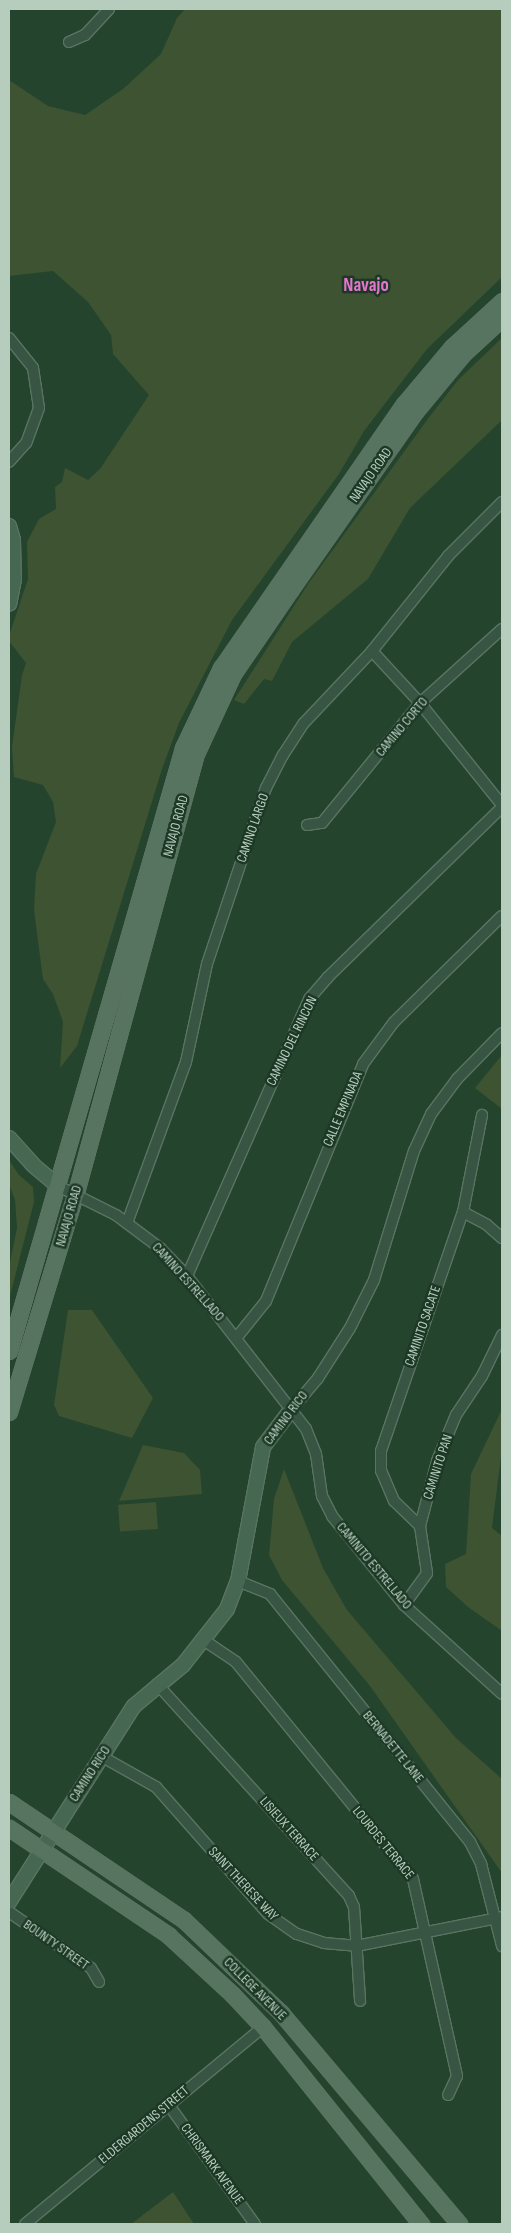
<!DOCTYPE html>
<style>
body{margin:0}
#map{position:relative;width:511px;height:2233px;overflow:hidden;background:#24442e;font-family:"Sofia Sans Condensed",sans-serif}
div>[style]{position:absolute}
.green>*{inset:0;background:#3d5331;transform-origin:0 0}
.roads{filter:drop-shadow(1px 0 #5a7462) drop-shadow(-1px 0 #5a7462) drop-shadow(0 1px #5a7462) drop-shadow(0 -1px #5a7462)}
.street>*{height:10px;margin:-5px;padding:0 5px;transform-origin:5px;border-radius:5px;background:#385442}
.secondary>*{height:14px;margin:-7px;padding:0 7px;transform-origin:7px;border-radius:7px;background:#466752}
.primary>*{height:15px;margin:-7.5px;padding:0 7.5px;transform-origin:7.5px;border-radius:7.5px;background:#567460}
span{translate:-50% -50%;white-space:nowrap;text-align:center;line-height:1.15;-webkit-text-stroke:5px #1d3926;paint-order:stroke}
.street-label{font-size:14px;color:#b6cdbe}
.district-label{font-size:19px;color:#e576d0;font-weight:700}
.frame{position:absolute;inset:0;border:10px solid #b6cdbe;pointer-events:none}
</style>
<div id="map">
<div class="green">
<div style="clip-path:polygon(185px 9px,502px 9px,502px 277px,427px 349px,364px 431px,339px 474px,232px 620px,179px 723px,162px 769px,77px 1046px,60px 1068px,63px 1022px,53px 994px,43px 979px,34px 910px,36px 874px,56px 822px,53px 802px,43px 785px,14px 777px,12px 747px,22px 675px,26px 663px,9px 641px,9px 636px,28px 579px,27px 542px,39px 519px,56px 509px,55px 487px,62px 482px,65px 468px,88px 480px,100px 469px,149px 395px,113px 354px,111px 335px,88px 302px,53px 271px,9px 276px,9px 80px,48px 106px,85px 115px,123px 89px,161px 54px,177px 18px)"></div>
<div style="clip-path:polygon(502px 338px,502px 420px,410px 508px,368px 579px,292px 642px,272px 681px,264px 679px,244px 704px,234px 700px,308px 584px,427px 420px,458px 380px)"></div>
<div style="clip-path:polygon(502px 1055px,502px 1109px,475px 1088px)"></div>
<div style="clip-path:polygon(9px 1160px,19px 1175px,33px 1187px,34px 1202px,9px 1300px,9px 1267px,17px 1228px,15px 1200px,9px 1184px)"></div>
<div style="clip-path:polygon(68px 1310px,92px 1310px,153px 1398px,132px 1438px,59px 1416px,54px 1405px)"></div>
<div style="clip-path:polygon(502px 1409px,502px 1449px,492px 1528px,502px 1536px,502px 1631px,468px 1607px,446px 1587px,445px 1564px,466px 1554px,471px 1474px)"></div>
<div style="clip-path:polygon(143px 1445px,184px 1453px,200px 1470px,202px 1494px,119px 1501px)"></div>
<div style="clip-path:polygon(284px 1469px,323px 1568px,347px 1610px,456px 1738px,502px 1779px,502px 1873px,370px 1686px,282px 1580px,269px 1555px,274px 1499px)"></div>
<div style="left:156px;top:1502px;width:27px;height:38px;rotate:86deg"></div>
<div style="clip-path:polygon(173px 2192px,194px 2224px,131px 2224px)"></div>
</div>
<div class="roads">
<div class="street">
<div style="left:69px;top:42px;width:17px;rotate:-24deg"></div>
<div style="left:85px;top:35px;width:35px;rotate:-47deg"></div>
<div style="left:9px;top:338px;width:38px;rotate:51deg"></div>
<div style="left:33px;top:368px;width:40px;rotate:81.5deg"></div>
<div style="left:39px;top:408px;width:37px;rotate:110deg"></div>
<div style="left:26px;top:443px;width:25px;rotate:132deg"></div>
<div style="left:372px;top:651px;width:71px;rotate:47.3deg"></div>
<div style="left:420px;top:703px;width:131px;rotate:51.2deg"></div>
<div style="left:307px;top:825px;width:15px;rotate:-8deg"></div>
<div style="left:322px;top:823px;width:155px;rotate:-50.8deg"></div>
<div style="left:420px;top:703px;width:110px;rotate:-42.1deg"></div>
<div style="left:58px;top:1186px;width:65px;rotate:26.6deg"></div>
<div style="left:116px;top:1215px;width:55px;rotate:36.9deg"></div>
<div style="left:160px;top:1248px;width:39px;rotate:46deg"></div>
<div style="left:187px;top:1276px;width:194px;rotate:52.1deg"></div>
<div style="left:306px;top:1429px;width:27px;rotate:68deg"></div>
<div style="left:316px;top:1454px;width:42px;rotate:81.9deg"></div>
<div style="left:322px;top:1496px;width:22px;rotate:63deg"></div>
<div style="left:332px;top:1516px;width:114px;rotate:51deg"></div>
<div style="left:404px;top:1605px;width:132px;rotate:42.2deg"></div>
<div style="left:463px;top:1212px;width:27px;rotate:28deg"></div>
<div style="left:487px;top:1225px;width:20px;rotate:41deg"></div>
<div style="left:127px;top:1223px;width:171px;rotate:-69.9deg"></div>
<div style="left:186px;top:1062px;width:100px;rotate:-77.9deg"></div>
<div style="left:207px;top:964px;width:186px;rotate:-71.5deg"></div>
<div style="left:266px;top:788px;width:37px;rotate:-63deg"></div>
<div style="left:283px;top:755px;width:38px;rotate:-57deg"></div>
<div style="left:304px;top:723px;width:99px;rotate:-46.6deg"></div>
<div style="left:372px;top:651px;width:122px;rotate:-51.3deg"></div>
<div style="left:448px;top:556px;width:76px;rotate:-45deg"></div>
<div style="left:187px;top:1276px;width:303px;rotate:-66.2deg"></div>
<div style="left:309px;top:999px;width:29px;rotate:-49deg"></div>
<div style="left:328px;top:977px;width:243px;rotate:-44.3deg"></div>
<div style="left:237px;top:1337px;width:46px;rotate:-51.1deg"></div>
<div style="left:266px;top:1301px;width:256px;rotate:-67.7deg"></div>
<div style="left:363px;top:1064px;width:52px;rotate:-53.6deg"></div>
<div style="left:394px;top:1022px;width:151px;rotate:-44.5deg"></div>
<div style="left:291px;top:1410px;width:42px;rotate:-49.8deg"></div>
<div style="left:318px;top:1378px;width:59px;rotate:-57.4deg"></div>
<div style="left:350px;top:1328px;width:54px;rotate:-63.4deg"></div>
<div style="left:374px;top:1280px;width:135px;rotate:-72.8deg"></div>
<div style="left:414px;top:1151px;width:41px;rotate:-65.3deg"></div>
<div style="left:431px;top:1114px;width:44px;rotate:-53.4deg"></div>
<div style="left:457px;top:1079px;width:64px;rotate:-45.6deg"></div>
<div style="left:420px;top:1526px;width:36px;rotate:-136deg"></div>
<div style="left:394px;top:1501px;width:33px;rotate:-113deg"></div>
<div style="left:381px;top:1471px;width:20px;rotate:-90deg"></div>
<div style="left:381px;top:1451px;width:253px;rotate:-71.1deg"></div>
<div style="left:463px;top:1212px;width:99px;rotate:-78.9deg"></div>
<div style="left:238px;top:1581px;width:35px;rotate:22deg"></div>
<div style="left:270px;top:1594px;width:319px;rotate:51.1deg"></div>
<div style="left:470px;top:1842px;width:25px;rotate:63deg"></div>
<div style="left:481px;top:1864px;width:85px;rotate:75.6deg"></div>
<div style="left:404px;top:1605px;width:39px;rotate:-54deg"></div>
<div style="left:427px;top:1573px;width:48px;rotate:-98.5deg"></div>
<div style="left:420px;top:1526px;width:67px;rotate:-75.3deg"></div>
<div style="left:437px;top:1461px;width:50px;rotate:-67.6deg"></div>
<div style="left:456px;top:1415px;width:47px;rotate:-56.3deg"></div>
<div style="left:482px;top:1376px;width:46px;rotate:-64deg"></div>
<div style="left:205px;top:1641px;width:37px;rotate:34deg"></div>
<div style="left:236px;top:1662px;width:280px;rotate:50.8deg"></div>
<div style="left:413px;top:1879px;width:202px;rotate:77.4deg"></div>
<div style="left:457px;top:2076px;width:21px;rotate:115deg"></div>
<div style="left:157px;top:1684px;width:286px;rotate:47.8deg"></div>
<div style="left:349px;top:1896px;width:12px;rotate:66deg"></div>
<div style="left:354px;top:1907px;width:94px;rotate:86.3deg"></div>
<div style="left:101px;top:1756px;width:63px;rotate:29.4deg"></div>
<div style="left:156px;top:1787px;width:169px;rotate:48.6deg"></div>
<div style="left:268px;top:1914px;width:35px;rotate:35deg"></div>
<div style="left:297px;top:1934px;width:28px;rotate:18deg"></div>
<div style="left:324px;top:1943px;width:32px;rotate:5deg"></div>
<div style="left:356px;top:1946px;width:149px;rotate:-11.2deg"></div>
<div style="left:9px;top:1912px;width:99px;rotate:34.3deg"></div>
<div style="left:91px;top:1968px;width:16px;rotate:60deg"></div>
<div style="left:168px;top:2104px;width:148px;rotate:54.1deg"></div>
<div style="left:25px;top:2224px;width:309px;rotate:-39.6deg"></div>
</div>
<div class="secondary">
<div style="left:9px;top:526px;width:15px;rotate:74deg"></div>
<div style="left:13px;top:540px;width:39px;rotate:89deg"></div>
<div style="left:14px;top:579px;width:25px;rotate:101deg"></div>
<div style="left:9px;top:1138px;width:36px;rotate:48deg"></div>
<div style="left:33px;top:1165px;width:33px;rotate:40deg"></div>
<div style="left:9px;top:1902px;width:232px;rotate:-57.5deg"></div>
<div style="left:134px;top:1706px;width:64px;rotate:-39.9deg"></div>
<div style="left:183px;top:1665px;width:71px;rotate:-51.8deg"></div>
<div style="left:227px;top:1609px;width:30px;rotate:-69deg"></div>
<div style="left:238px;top:1581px;width:136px;rotate:-79.4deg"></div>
<div style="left:263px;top:1447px;width:46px;rotate:-52.9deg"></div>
</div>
<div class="primary">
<div style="left:9px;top:1351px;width:628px;rotate:-73.9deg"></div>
<div style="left:183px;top:748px;width:89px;rotate:-64.6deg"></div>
<div style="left:221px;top:668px;width:321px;rotate:-55.3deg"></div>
<div style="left:404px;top:404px;width:75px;rotate:-49.9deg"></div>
<div style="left:452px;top:347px;width:68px;rotate:-42.6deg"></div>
<div style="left:9px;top:1412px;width:230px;rotate:-73.1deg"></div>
<div style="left:76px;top:1192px;width:452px;rotate:-74.7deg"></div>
<div style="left:195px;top:756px;width:90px;rotate:-65.1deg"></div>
<div style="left:233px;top:674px;width:103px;rotate:-55.7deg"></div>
<div style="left:291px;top:589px;width:216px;rotate:-55deg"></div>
<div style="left:415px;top:412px;width:75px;rotate:-50.4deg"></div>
<div style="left:463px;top:354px;width:53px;rotate:-42.7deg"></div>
<div style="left:9px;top:1802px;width:211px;rotate:34deg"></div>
<div style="left:184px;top:1920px;width:134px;rotate:43.8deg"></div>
<div style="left:281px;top:2013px;width:276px;rotate:49.8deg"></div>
<div style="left:9px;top:1828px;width:192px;rotate:33.9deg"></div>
<div style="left:168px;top:1935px;width:87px;rotate:42.7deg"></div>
<div style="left:232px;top:1994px;width:45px;rotate:46.8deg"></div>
<div style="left:263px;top:2027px;width:253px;rotate:51.3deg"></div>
</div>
</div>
<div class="street-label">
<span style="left:371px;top:475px;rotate:-55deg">NAVAJO ROAD</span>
<span style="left:402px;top:727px;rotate:-50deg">CAMINO CORTO</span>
<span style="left:176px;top:826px;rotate:-75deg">NAVAJO ROAD</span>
<span style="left:253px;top:828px;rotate:-71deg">CAMINO LARGO</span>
<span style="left:292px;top:1041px;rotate:-64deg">CAMINO DEL RINCON</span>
<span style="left:343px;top:1109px;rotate:-67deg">CALLE EMPINADA</span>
<span style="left:69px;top:1216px;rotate:-74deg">NAVAJO ROAD</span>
<span style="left:188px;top:1282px;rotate:48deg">CAMINO ESTRELLADO</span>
<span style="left:423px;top:1326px;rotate:-71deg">CAMINITO SACATE</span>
<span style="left:286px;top:1418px;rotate:-53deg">CAMINO RICO</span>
<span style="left:438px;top:1467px;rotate:-72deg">CAMINITO PAN</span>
<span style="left:374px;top:1566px;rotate:50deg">CAMINITO ESTRELLADO</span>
<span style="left:393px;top:1747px;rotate:51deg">BERNADETTE LANE</span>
<span style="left:90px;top:1774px;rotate:-57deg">CAMINO RICO</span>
<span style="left:289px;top:1829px;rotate:48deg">LISIEUX TERRACE</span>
<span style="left:383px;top:1843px;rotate:51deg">LOURDES TERRACE</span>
<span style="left:243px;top:1884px;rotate:47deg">SAINT THERESE WAY</span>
<span style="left:56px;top:1945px;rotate:35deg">BOUNTY STREET</span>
<span style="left:255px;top:1989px;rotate:45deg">COLLEGE AVENUE</span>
<span style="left:144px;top:2125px;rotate:-40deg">ELDERGARDENS STREET</span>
<span style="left:212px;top:2164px;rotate:54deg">CHRISMARK AVENUE</span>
</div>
<div class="district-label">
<span style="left:366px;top:286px">Navajo</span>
</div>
<div class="frame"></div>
</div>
